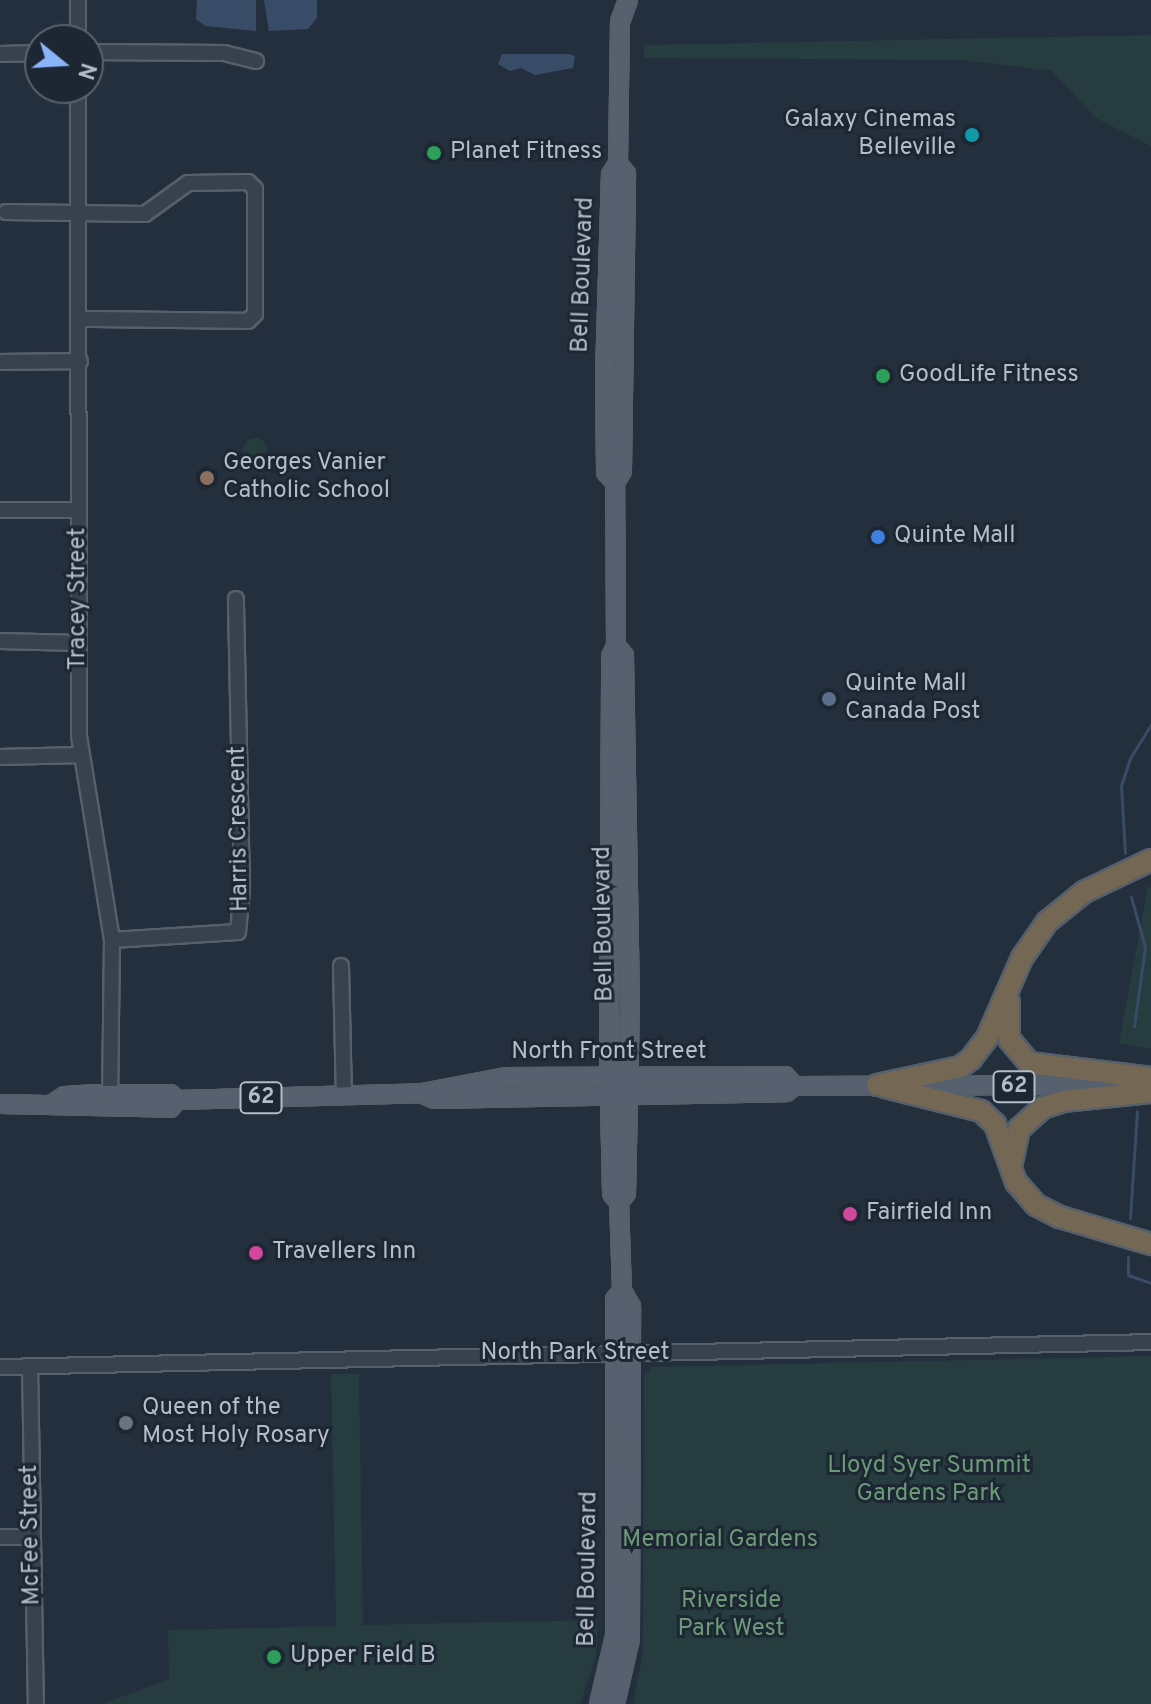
<!DOCTYPE html>
<style>
body{margin:0}
#map{position:relative;width:1151px;height:1704px;overflow:hidden;background:#242f3e;font-family:Overpass,sans-serif}
div>[style]{position:absolute}
.green>*{inset:0;background:#263c3f}
.round{border-radius:50%}
.water>*{inset:0;background:#394c67}
.stream>*{height:3px;margin:-1.5px;padding:0 1.5px;transform-origin:1.5px;border-radius:1.5px;background:#394c67}
.roads{filter:drop-shadow(2px 0 #565f6c) drop-shadow(-2px 0 #565f6c) drop-shadow(0 2px #565f6c) drop-shadow(0 -2px #565f6c)}
.minor>*{height:14px;margin:-7px;padding:0 7px;transform-origin:7px;border-radius:7px;background:#38414e}
.major>*{height:16px;margin:-8px;padding:0 8px;transform-origin:8px;border-radius:8px;background:#56606e}
.highway>*{height:20px;margin:-10px;padding:0 10px;transform-origin:10px;border-radius:10px;background:#746855}
.dots>*{width:22px;height:22px;translate:-50% -50%;box-sizing:border-box;border:4px solid #1d2633;border-radius:50%}
span{translate:-50% -50%;white-space:nowrap;text-align:center;line-height:1.15;-webkit-text-stroke:6px #1d2633;paint-order:stroke}
.shield-label span{padding:2px 6px;background:#1d2633;border:2px solid;border-radius:6px;-webkit-text-stroke-width:0}
.shield-label{font-size:22px;color:#b4bcc9;font-weight:700}
.poi-label{font-size:24px;color:#b4bcc9}
.right{translate:-100% -50%;text-align:right}
.left{translate:0 -50%;text-align:left}
.street-label{font-size:24px;color:#b4bcc9}
.park-label{font-size:24px;color:#6b9a76}
.north{position:absolute;left:24px;top:24px;width:80px;height:80px;box-sizing:border-box;background:#1d2633;border:2px solid #59626f;border-radius:50%;rotate:108deg;font-size:22px;font-weight:700;line-height:32px;text-align:center;color:#b4bcc9}
.north::after{content:'';display:block;margin:auto;width:28px;height:36px;background:#8ab4f8;clip-path:polygon(50% 0,100% 100%,50% 72%,0 100%)}
</style>
<div id="map">
<div class="green">
<div style="clip-path:polygon(1151px 35px,1151px 146px,1096px 118px,1052px 71px,963px 60px,644px 58px,644px 45px)"></div>
<div class="round" style="left:243px;top:438px;width:24px;height:24px"></div>
<div style="clip-path:polygon(1148px 887px,1151px 887px,1151px 1049px,1119px 1043px)"></div>
<div style="clip-path:polygon(1151px 1356px,1151px 1704px,633px 1704px,643px 1653px,644px 1376px,652px 1367px)"></div>
<div style="clip-path:polygon(331px 1374px,359px 1374px,363px 1625px,598px 1620px,596px 1656px,580px 1704px,103px 1704px,169px 1679px,168px 1630px,336px 1626px)"></div>
</div>
<div class="water">
<div style="clip-path:polygon(197px 0,256px 0,256px 31px,205px 26px,196px 19px)"></div>
<div style="clip-path:polygon(264px 0,317px 0,317px 18px,308px 29px,269px 31px)"></div>
<div style="clip-path:polygon(502px 54px,570px 54px,575px 56px,573px 68px,535px 75px,521px 68px,510px 71px,498px 64px)"></div>
</div>
<div class="stream">
<div style="left:1125px;top:853px;width:67px;rotate:-93.4deg"></div>
<div style="left:1121px;top:786px;width:29px;rotate:-72deg"></div>
<div style="left:1130px;top:758px;width:39px;rotate:-58deg"></div>
<div style="left:1131px;top:897px;width:52px;rotate:74.4deg"></div>
<div style="left:1145px;top:947px;width:80px;rotate:97.9deg"></div>
<div style="left:1130px;top:1218px;width:107px;rotate:-86.3deg"></div>
<div style="left:1128px;top:1257px;width:18px;rotate:90deg"></div>
<div style="left:1128px;top:1275px;width:24px;rotate:19deg"></div>
</div>
<div class="roads">
<div class="minor">
<div style="left:78px;top:40px;width:40px;rotate:-90deg"></div>
<div style="left:88px;top:52px;width:136px;rotate:0.4deg"></div>
<div style="left:224px;top:53px;width:33px;rotate:14deg"></div>
<div style="left:0;top:54px;width:40px;rotate:-1.4deg"></div>
<div style="left:78px;top:88px;width:648px;rotate:89.91deg"></div>
<div style="left:79px;top:736px;width:207px;rotate:80.8deg"></div>
<div style="left:112px;top:940px;width:165px;rotate:90.7deg"></div>
<div style="left:6px;top:212px;width:139px;rotate:0.8deg"></div>
<div style="left:145px;top:214px;width:53px;rotate:-35.8deg"></div>
<div style="left:188px;top:183px;width:60px;rotate:-1deg"></div>
<div style="left:248px;top:182px;width:10px;rotate:45deg"></div>
<div style="left:255px;top:189px;width:125px;rotate:90deg"></div>
<div style="left:255px;top:314px;width:10px;rotate:135deg"></div>
<div style="left:248px;top:321px;width:168px;rotate:-179.3deg"></div>
<div style="left:0;top:362px;width:80px;rotate:-0.7deg"></div>
<div style="left:0;top:510px;width:79px"></div>
<div style="left:0;top:641px;width:79px;rotate:1.5deg"></div>
<div style="left:0;top:757px;width:81px;rotate:-1.4deg"></div>
<div style="left:112px;top:940px;width:126px;rotate:-3.6deg"></div>
<div style="left:238px;top:932px;width:42px;rotate:-84.6deg"></div>
<div style="left:242px;top:890px;width:291px;rotate:-91.2deg"></div>
<div style="left:341px;top:966px;width:129px;rotate:88.7deg"></div>
<div style="left:30px;top:1366px;width:338px;rotate:89deg"></div>
<div style="left:0;top:1367px;width:1151px;rotate:-1.24deg"></div>
<div style="left:0;top:1537px;width:31px"></div>
</div>
<div class="major">
<div style="left:615px;top:482px;width:13px;rotate:-132deg"></div>
<div style="left:606px;top:472px;width:98px;rotate:-90.6deg"></div>
<div style="left:605px;top:374px;width:199px;rotate:-88.3deg"></div>
<div style="left:611px;top:175px;width:13px;rotate:-58deg"></div>
<div style="left:618px;top:164px;width:142px;rotate:-89.2deg"></div>
<div style="left:620px;top:22px;width:23px;rotate:-70deg"></div>
<div style="left:616px;top:646px;width:13px;rotate:51deg"></div>
<div style="left:624px;top:656px;width:349px;rotate:89deg"></div>
<div style="left:630px;top:1005px;width:188px;rotate:91.2deg"></div>
<div style="left:626px;top:1193px;width:11px;rotate:128deg"></div>
<div style="left:423px;top:1094px;width:13px;rotate:23deg"></div>
<div style="left:435px;top:1099px;width:351px;rotate:-1.1deg"></div>
<div style="left:786px;top:1092px;width:10px;rotate:-37deg"></div>
<div style="left:794px;top:1086px;width:343px;rotate:-0.2deg"></div>
<div style="left:54px;top:1103px;width:13px;rotate:-32deg"></div>
<div style="left:65px;top:1096px;width:30px;rotate:-4deg"></div>
<div style="left:95px;top:1094px;width:75px"></div>
<div style="left:170px;top:1094px;width:9px;rotate:41deg"></div>
<div style="left:177px;top:1100px;width:245px;rotate:-1.6deg"></div>
<div style="left:422px;top:1093px;width:86px;rotate:-10.7deg"></div>
<div style="left:507px;top:1077px;width:278px;rotate:-0.2deg"></div>
<div style="left:785px;top:1076px;width:13px;rotate:48deg"></div>
<div style="left:0;top:1104px;width:170px;rotate:1.3deg"></div>
<div style="left:170px;top:1108px;width:11px;rotate:-49deg"></div>
<div style="left:599px;top:1704px;width:70px;rotate:-76.8deg"></div>
<div style="left:615px;top:1636px;width:336px;rotate:-90deg"></div>
<div style="left:615px;top:1300px;width:11px;rotate:-52deg"></div>
<div style="left:622px;top:1291px;width:89px;rotate:-91.9deg"></div>
<div style="left:619px;top:1202px;width:11px;rotate:-128deg"></div>
<div style="left:612px;top:1193px;width:132px;rotate:-91.3deg"></div>
<div style="left:609px;top:1061px;width:404px;rotate:-89.7deg"></div>
<div style="left:611px;top:657px;width:12px;rotate:-66deg"></div>
<div style="left:616px;top:646px;width:164px;rotate:-90.3deg"></div>
<div style="left:615px;top:482px;width:13px;rotate:-58deg"></div>
<div style="left:622px;top:471px;width:297px;rotate:-89.2deg"></div>
<div style="left:626px;top:174px;width:13px;rotate:-129deg"></div>
<div style="left:615px;top:1704px;width:67px;rotate:-77deg"></div>
<div style="left:630px;top:1639px;width:332px;rotate:-89.8deg"></div>
<div style="left:631px;top:1307px;width:18px;rotate:-119deg"></div>
</div>
<div class="highway">
<div style="left:1009px;top:1002px;width:37px;rotate:90deg"></div>
<div style="left:1009px;top:1039px;width:31px;rotate:50deg"></div>
<div style="left:1029px;top:1063px;width:123px;rotate:7deg"></div>
<div style="left:877px;top:1085px;width:85px;rotate:-12.2deg"></div>
<div style="left:960px;top:1067px;width:14px;rotate:-36deg"></div>
<div style="left:971px;top:1059px;width:26px;rotate:-53deg"></div>
<div style="left:987px;top:1038px;width:87px;rotate:-66.4deg"></div>
<div style="left:1022px;top:958px;width:44px;rotate:-55.2deg"></div>
<div style="left:1047px;top:922px;width:48px;rotate:-39deg"></div>
<div style="left:1084px;top:892px;width:74px;rotate:-25.5deg"></div>
<div style="left:885px;top:1087px;width:99px;rotate:14deg"></div>
<div style="left:981px;top:1111px;width:19px;rotate:43deg"></div>
<div style="left:995px;top:1124px;width:62px;rotate:70.1deg"></div>
<div style="left:1016px;top:1182px;width:30px;rotate:49deg"></div>
<div style="left:1036px;top:1205px;width:27px;rotate:27deg"></div>
<div style="left:1060px;top:1217px;width:95px;rotate:16.5deg"></div>
<div style="left:1012px;top:1162px;width:34px;rotate:-78deg"></div>
<div style="left:1019px;top:1129px;width:31px;rotate:-42deg"></div>
<div style="left:1042px;top:1108px;width:22px;rotate:-18deg"></div>
<div style="left:1063px;top:1101px;width:88px;rotate:-5.8deg"></div>
</div>
</div>
<div class="dots">
<div style="left:972px;top:135px;background:#0f9aa8"></div>
<div style="left:434px;top:153px;background:#2e9e5b"></div>
<div style="left:883px;top:376px;background:#2e9e5b"></div>
<div style="left:207px;top:478px;background:#8d6e63"></div>
<div style="left:878px;top:537px;background:#3f7fe0"></div>
<div style="left:829px;top:699px;background:#5c6f8a"></div>
<div style="left:850px;top:1214px;background:#d1479c"></div>
<div style="left:256px;top:1253px;background:#d1479c"></div>
<div style="left:126px;top:1423px;background:#6b7280"></div>
<div style="left:274px;top:1657px;background:#2e9e5b"></div>
</div>
<div class="shield-label">
<span style="left:1014px;top:1087px">62</span>
<span style="left:261px;top:1098px">62</span>
</div>
<div class="poi-label">
<span class="right" style="left:956px;top:135px">Galaxy Cinemas<br>Belleville</span>
<span class="left" style="left:450px;top:153px">Planet Fitness</span>
<span class="left" style="left:899px;top:376px">GoodLife Fitness</span>
<span class="left" style="left:223px;top:478px">Georges Vanier<br>Catholic School</span>
<span class="left" style="left:894px;top:537px">Quinte Mall</span>
<span class="left" style="left:845px;top:699px">Quinte Mall<br>Canada Post</span>
<span class="left" style="left:866px;top:1214px">Fairfield Inn</span>
<span class="left" style="left:272px;top:1253px">Travellers Inn</span>
<span class="left" style="left:142px;top:1423px">Queen of the<br>Most Holy Rosary</span>
<span class="left" style="left:290px;top:1657px">Upper Field B</span>
</div>
<div class="street-label">
<span style="left:584px;top:275px;rotate:-88deg">Bell Boulevard</span>
<span style="left:79px;top:599px;rotate:-90deg">Tracey Street</span>
<span style="left:240px;top:829px;rotate:-91deg">Harris Crescent</span>
<span style="left:605px;top:924px;rotate:-91deg">Bell Boulevard</span>
<span style="left:609px;top:1053px">North Front Street</span>
<span style="left:575px;top:1354px">North Park Street</span>
<span style="left:32px;top:1535px;rotate:-91deg">McFee Street</span>
<span style="left:589px;top:1569px;rotate:-89deg">Bell Boulevard</span>
</div>
<div class="park-label">
<span style="left:929px;top:1481px">Lloyd Syer Summit<br>Gardens Park</span>
<span style="left:720px;top:1541px">Memorial Gardens</span>
<span style="left:731px;top:1616px">Riverside<br>Park West</span>
</div>
<div class="north">N</div>
</div>
